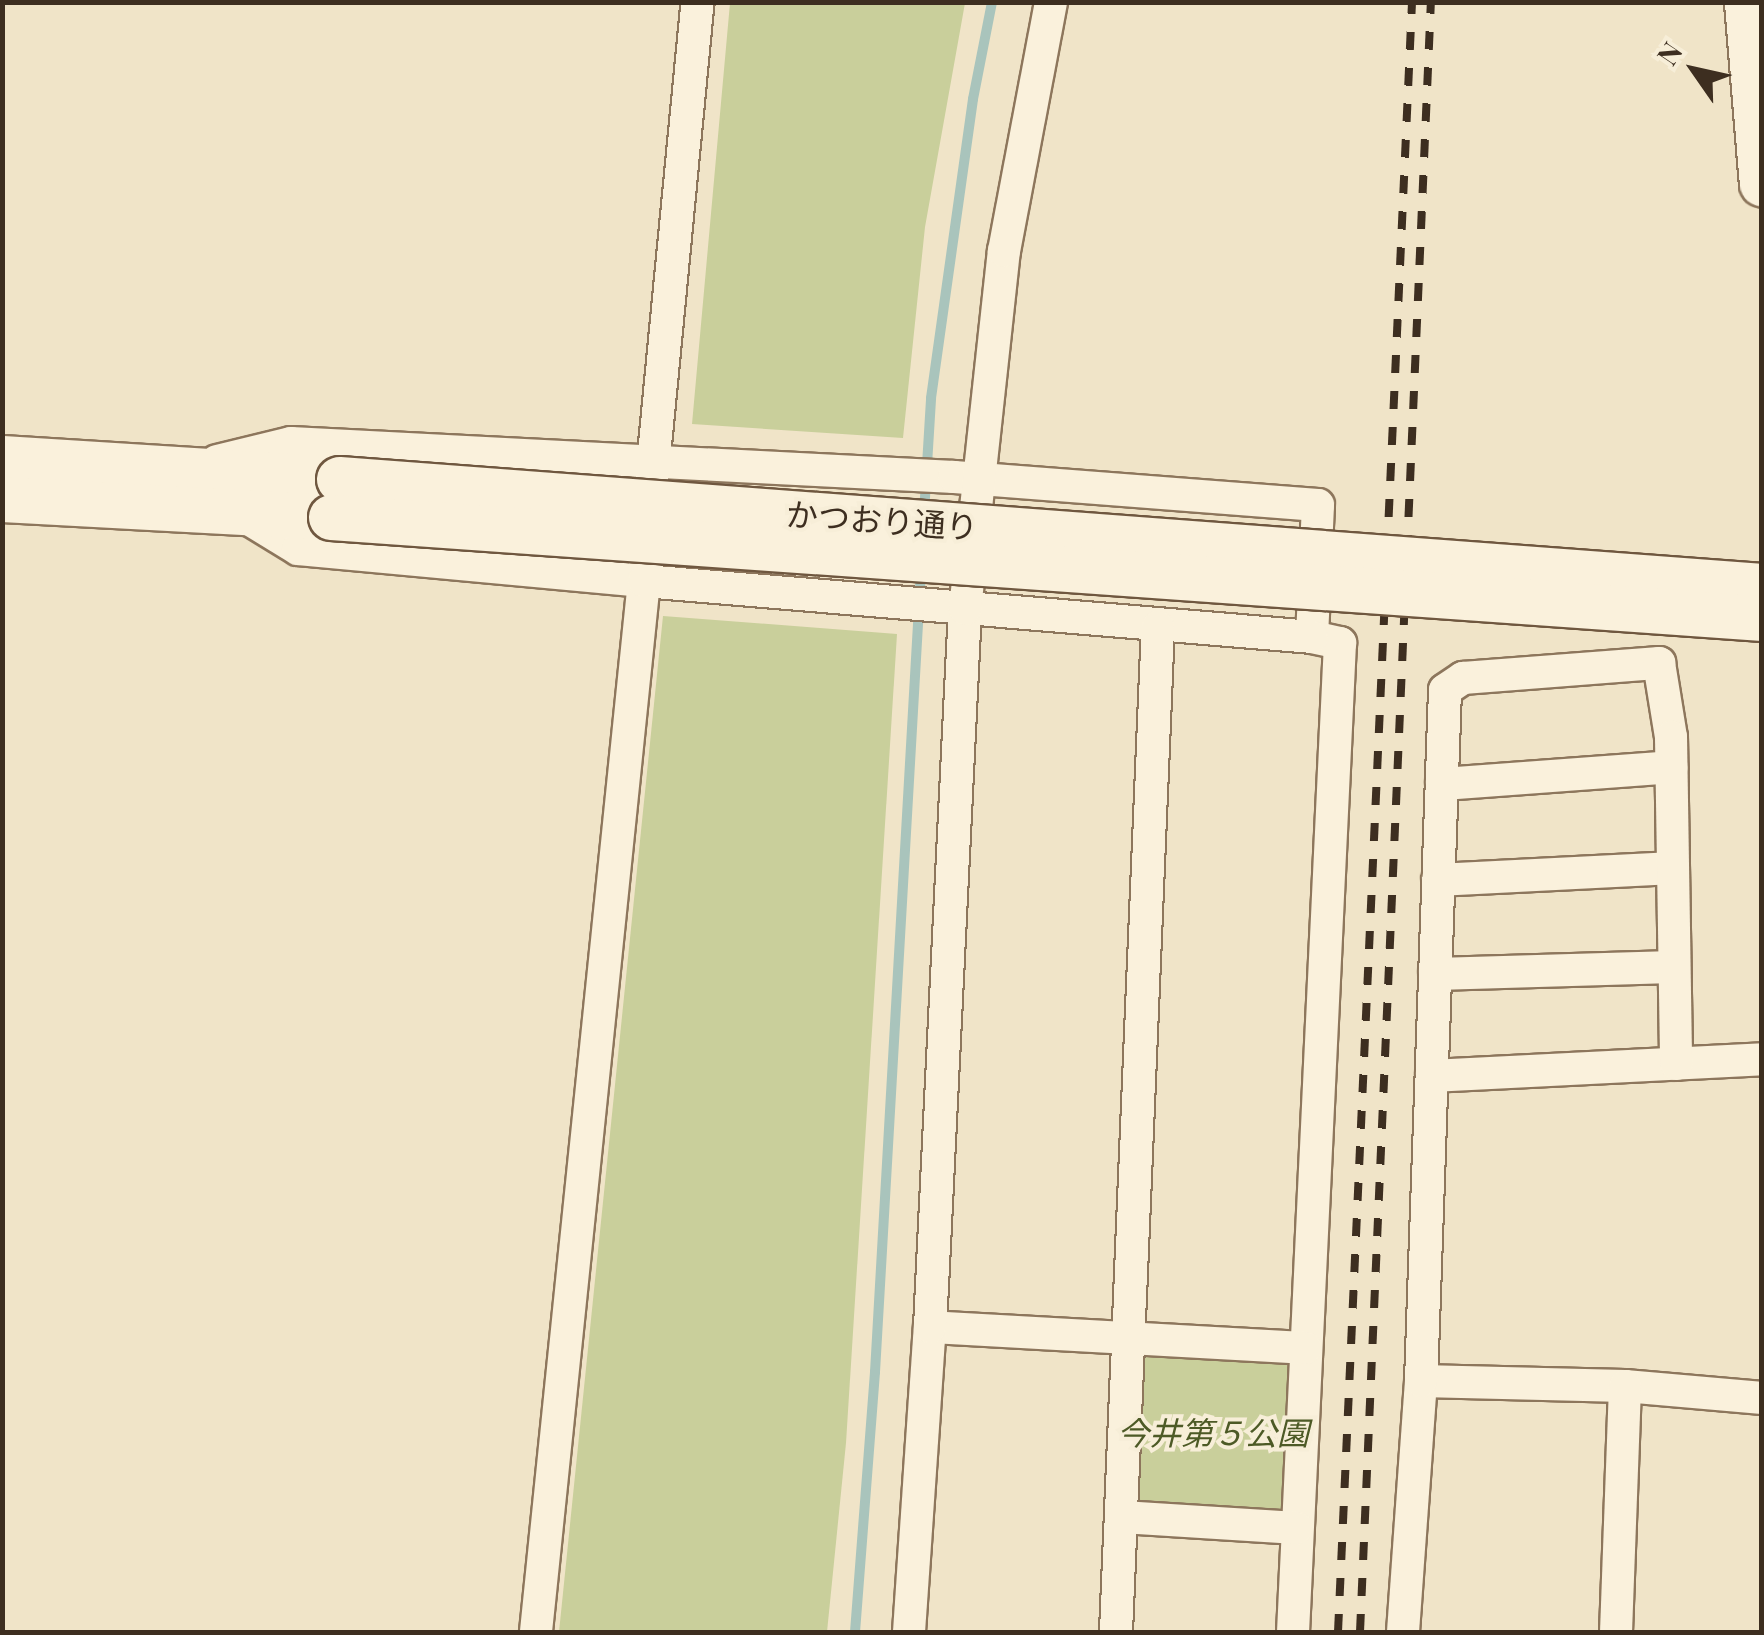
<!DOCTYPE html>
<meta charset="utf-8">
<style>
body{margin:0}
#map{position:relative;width:1764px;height:1635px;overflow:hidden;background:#f0e4c8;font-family:"Playfair Display","Noto Sans JP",serif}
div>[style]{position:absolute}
.green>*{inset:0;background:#c9cf9b;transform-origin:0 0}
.stream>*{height:10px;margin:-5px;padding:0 5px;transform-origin:5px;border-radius:5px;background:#a9c4bc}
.roads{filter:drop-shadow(2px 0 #8d765c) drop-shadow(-2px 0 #8d765c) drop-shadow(0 2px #8d765c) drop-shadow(0 -2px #8d765c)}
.street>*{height:32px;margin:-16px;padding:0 16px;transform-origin:16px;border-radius:16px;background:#faf1dc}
.secondary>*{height:45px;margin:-22.5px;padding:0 22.5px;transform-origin:22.5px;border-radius:22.5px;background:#faf1dc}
.rail>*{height:8px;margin-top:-4px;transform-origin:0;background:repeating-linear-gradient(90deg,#3d2e20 0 18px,transparent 0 36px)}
.bridges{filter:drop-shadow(2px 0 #6f573f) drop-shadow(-2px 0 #6f573f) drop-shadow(0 2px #6f573f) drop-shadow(0 -2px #6f573f)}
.secondary-bridge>*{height:45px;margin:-22.5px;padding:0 22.5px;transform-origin:22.5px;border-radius:22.5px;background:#faf1dc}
span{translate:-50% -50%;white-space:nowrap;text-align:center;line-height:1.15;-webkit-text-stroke:8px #f7eed8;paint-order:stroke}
.street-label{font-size:32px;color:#3d2e20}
.park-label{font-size:32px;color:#4d5a26;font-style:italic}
.frame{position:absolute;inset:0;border:5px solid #3d2e20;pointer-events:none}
.north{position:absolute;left:1644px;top:20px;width:100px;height:100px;-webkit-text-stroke:8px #f7eed8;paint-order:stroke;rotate:304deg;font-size:28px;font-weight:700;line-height:40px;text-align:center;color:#3d2e20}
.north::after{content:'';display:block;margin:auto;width:35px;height:45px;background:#3d2e20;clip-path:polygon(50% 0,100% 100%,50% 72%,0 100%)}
</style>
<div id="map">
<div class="green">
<div style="clip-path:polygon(730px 3px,965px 3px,925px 227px,903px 438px,692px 424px)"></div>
<div style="clip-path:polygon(663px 616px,897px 634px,846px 1443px,827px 1632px,559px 1632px)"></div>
<div style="left:1130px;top:1338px;width:175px;height:179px;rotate:3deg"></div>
</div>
<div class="stream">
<div style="left:924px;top:514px;width:116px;rotate:-86.5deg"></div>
<div style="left:931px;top:398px;width:302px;rotate:-82deg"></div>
<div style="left:973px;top:99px;width:99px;rotate:-78.9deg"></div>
<div style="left:855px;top:1632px;width:261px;rotate:-85.6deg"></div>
<div style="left:875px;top:1372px;width:802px;rotate:-86.71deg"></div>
</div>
<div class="roads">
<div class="street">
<div style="left:217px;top:461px;width:76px;rotate:-13.7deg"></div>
<div style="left:291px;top:443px;width:664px;rotate:2.94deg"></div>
<div style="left:954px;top:477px;width:365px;rotate:4.4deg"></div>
<div style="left:1318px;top:505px;width:132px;rotate:92.6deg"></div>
<div style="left:1312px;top:637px;width:29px;rotate:12deg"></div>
<div style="left:1340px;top:643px;width:990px;rotate:92.72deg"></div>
<div style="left:651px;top:486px;width:486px;rotate:-84.5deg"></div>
<div style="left:239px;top:513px;width:69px;rotate:31.4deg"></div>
<div style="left:298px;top:549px;width:347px;rotate:5.3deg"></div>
<div style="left:644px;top:581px;width:1057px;rotate:95.87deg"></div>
<div style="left:645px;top:560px;width:21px;rotate:93deg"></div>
<div style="left:644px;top:581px;width:670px;rotate:4.79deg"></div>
<div style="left:1442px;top:784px;width:230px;rotate:-4.2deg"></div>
<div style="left:1438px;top:880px;width:235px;rotate:-2.9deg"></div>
<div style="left:1435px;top:974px;width:239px;rotate:-1.7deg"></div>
<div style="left:1432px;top:1076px;width:330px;rotate:-2.9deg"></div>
<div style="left:930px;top:1327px;width:376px;rotate:3.2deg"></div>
<div style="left:1421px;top:1381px;width:204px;rotate:1.4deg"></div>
<div style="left:1625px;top:1386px;width:138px;rotate:5deg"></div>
<div style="left:1122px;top:1517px;width:175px;rotate:3.6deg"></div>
<div style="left:909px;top:1632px;width:306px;rotate:-86.1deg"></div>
<div style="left:930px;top:1327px;width:719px;rotate:-87.21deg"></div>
<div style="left:965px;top:609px;width:360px;rotate:-83.8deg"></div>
<div style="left:1004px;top:251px;width:253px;rotate:-79.3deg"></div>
<div style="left:1116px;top:1632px;width:1006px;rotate:-87.61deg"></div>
<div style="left:1403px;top:1632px;width:252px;rotate:-85.9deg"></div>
<div style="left:1421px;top:1381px;width:691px;rotate:-88.01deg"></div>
<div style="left:1445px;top:690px;width:22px;rotate:-34deg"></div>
<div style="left:1463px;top:678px;width:197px;rotate:-4.4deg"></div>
<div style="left:1659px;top:663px;width:75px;rotate:80.8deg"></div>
<div style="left:1671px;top:737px;width:327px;rotate:89.1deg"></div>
<div style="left:1616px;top:1632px;width:246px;rotate:-87.9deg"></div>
</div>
<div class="secondary">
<div style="left:1747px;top:2px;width:182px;rotate:85.3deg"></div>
<div style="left:2px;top:458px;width:338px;rotate:3.6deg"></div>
<div style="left:2px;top:499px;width:329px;rotate:3.1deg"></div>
</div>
</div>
<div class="rail">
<div style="left:1338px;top:1632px;width:1632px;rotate:-87.4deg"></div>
<div style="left:1360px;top:1632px;width:1632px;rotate:-87.51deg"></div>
</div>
<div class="bridges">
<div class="secondary-bridge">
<div style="left:339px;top:479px;width:1427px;rotate:4.3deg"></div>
<div style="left:331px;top:517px;width:1435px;rotate:4.04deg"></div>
</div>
</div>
<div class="street-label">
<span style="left:882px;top:520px;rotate:4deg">かつおり通り</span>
</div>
<div class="park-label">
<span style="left:1213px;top:1432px">今井第５公園</span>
</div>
<div class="frame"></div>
<div class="north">N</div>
</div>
